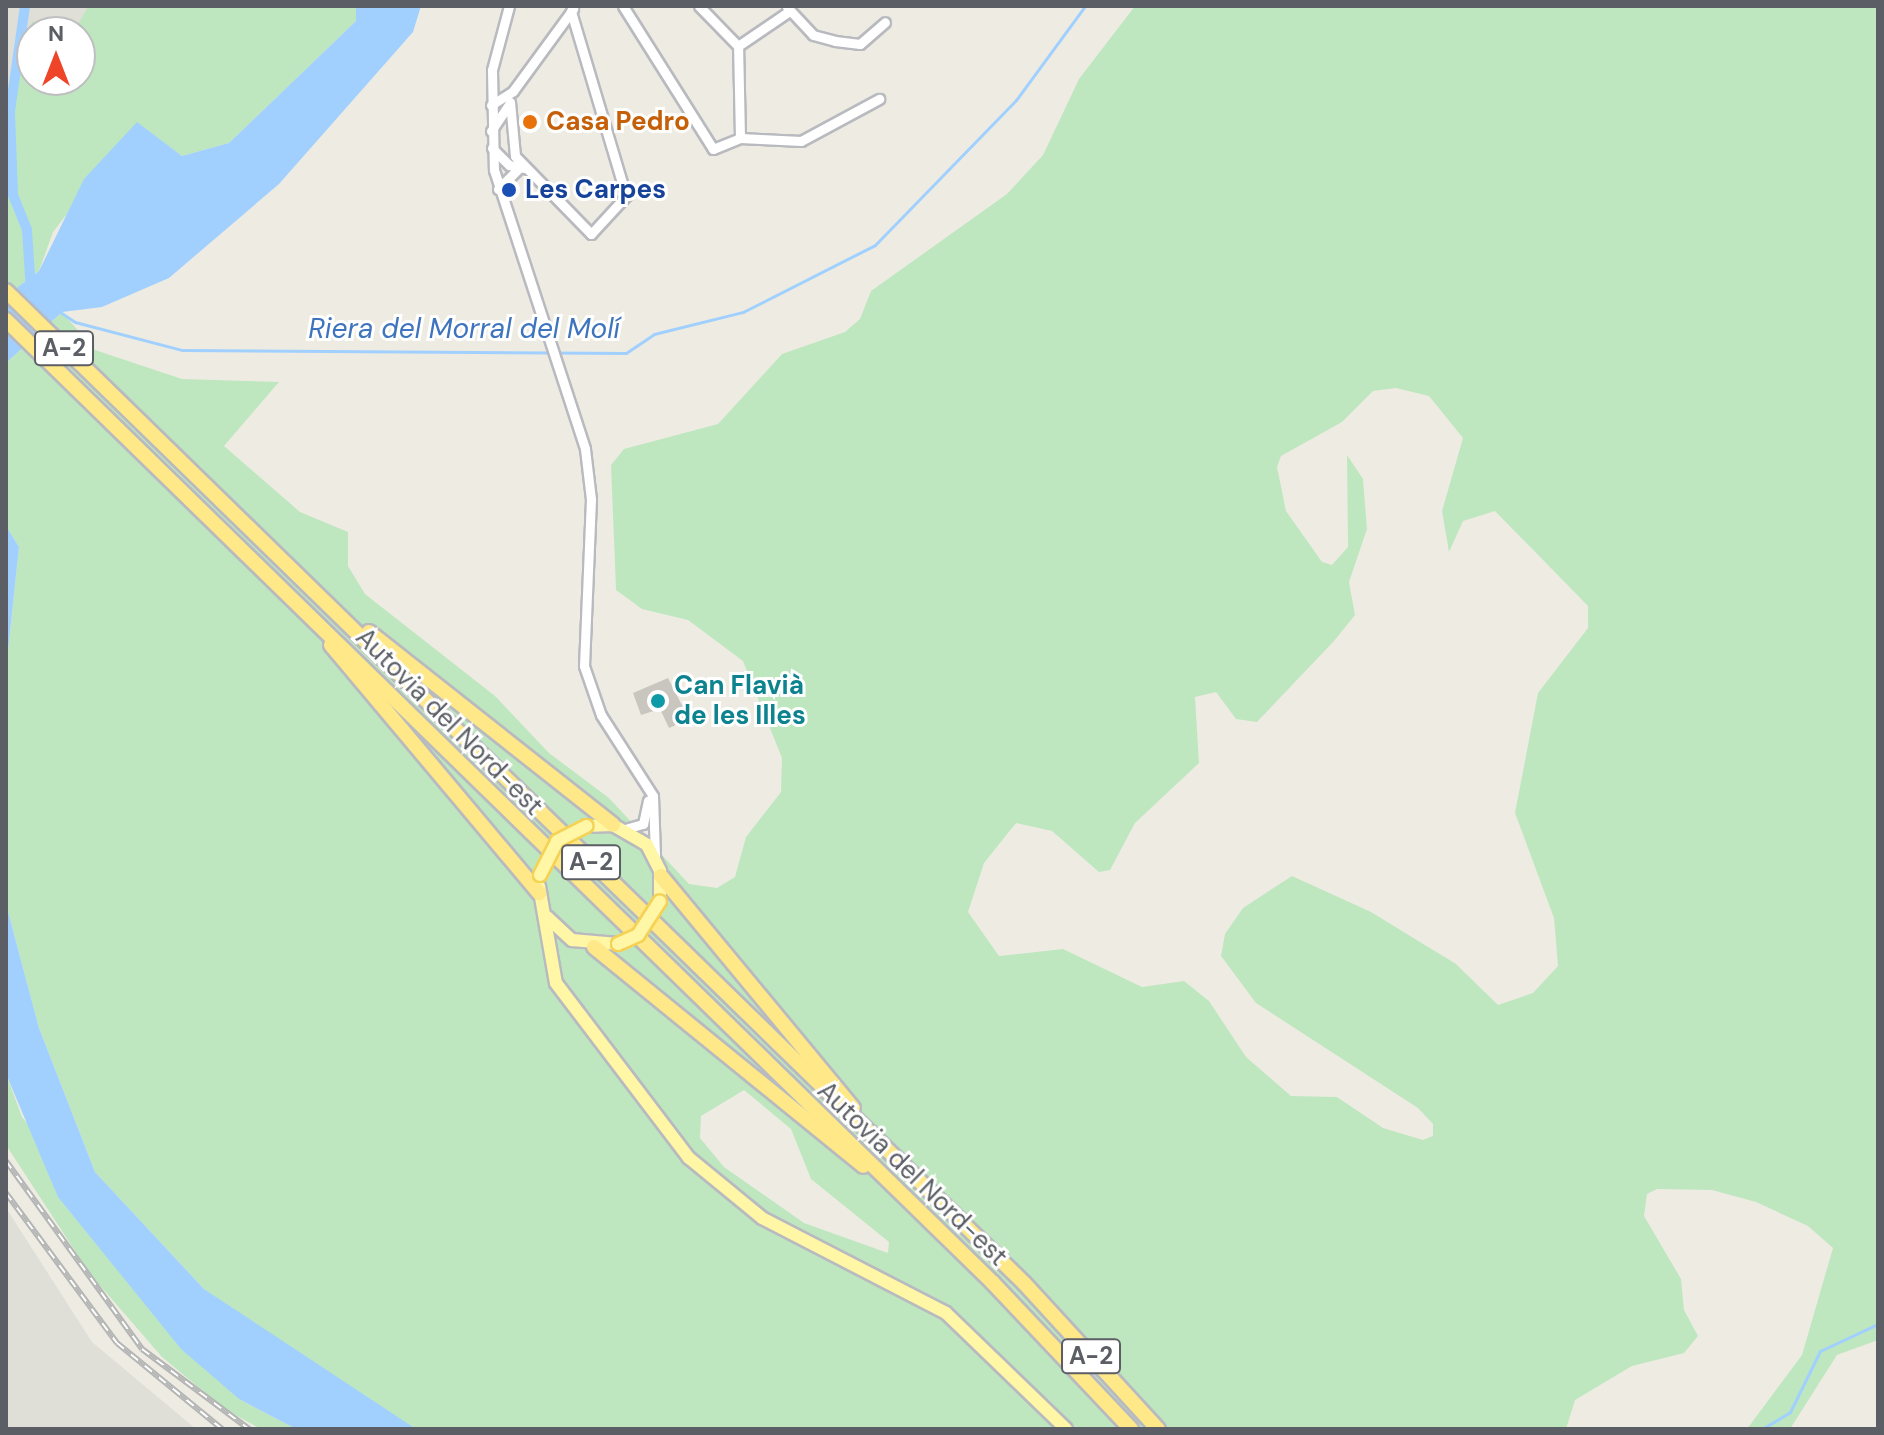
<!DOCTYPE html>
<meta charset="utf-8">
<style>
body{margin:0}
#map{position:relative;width:1884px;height:1435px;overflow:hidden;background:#eeece2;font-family:"DM Sans",sans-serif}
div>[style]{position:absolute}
.industrial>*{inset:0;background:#dfded7}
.green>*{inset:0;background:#bee7c0}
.water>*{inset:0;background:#a1d0ff}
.stream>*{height:3px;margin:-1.5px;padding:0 1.5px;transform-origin:1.5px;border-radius:1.5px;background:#a1d0ff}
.canal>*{height:10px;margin:-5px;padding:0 5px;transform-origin:5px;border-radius:5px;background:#a1d0ff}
.building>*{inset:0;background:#c9c6bf}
.roads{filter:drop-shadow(2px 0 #b8babf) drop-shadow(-2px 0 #b8babf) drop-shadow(0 2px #b8babf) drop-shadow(0 -2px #b8babf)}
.minor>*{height:9px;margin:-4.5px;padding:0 4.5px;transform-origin:4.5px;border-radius:4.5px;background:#fff}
.major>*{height:12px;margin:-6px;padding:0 6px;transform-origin:6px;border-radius:6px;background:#fff6a6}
.highway>*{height:14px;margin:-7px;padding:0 7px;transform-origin:7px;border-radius:7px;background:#ffe888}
.rail>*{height:6px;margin-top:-3px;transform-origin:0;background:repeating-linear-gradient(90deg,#fff 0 9px,#b4b5b5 0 18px);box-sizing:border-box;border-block:2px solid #b4b5b5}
.bridges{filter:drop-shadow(2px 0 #f5d254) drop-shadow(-2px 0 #f5d254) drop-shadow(0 2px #f5d254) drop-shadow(0 -2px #f5d254)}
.major-bridge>*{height:12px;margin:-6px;padding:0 6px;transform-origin:6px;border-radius:6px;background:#fff6a6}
.dots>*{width:22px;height:22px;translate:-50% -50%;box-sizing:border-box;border:4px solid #fff;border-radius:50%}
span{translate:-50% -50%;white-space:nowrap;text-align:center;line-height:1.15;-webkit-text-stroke:6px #fff;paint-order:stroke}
.shield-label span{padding:2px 6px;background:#fff;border:2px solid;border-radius:6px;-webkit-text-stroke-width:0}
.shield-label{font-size:24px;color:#5b5e64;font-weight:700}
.food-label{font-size:26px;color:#c56008;font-weight:700}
.left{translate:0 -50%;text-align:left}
.transit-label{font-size:26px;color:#164399;font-weight:700}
.culture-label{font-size:26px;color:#0d838f;font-weight:700}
.street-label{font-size:26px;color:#5b5e64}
.water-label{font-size:28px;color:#3e74bd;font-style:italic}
.frame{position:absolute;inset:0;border:8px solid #5b5e64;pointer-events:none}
.north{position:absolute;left:16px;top:16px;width:80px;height:80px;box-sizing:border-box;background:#fff;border:2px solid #bdbfc1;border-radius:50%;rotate:0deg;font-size:22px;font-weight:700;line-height:32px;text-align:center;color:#5b5e64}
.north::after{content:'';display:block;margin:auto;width:28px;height:36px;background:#ee4428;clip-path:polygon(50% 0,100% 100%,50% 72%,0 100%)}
</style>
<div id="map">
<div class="industrial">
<div style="clip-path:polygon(6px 6px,88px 6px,74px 32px,48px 32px,32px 21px,6px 93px)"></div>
<div style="clip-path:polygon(6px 1208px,92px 1342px,196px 1429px,6px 1429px)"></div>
</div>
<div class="green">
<div style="clip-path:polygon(88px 6px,356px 6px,356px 21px,229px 143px,182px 156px,137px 123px,53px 232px,39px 271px,6px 296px,6px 93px,32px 21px,48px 32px,32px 32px,32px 80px,80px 80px,80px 32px,74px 32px)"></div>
<div style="clip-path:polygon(evenodd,1135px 6px,1878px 6px,1878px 1340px,1837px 1355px,1790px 1429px,1747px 1429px,1802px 1355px,1833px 1248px,1808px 1226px,1756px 1202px,1712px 1190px,1657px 1189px,1647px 1194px,1644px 1216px,1681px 1279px,1684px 1310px,1698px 1336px,1684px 1353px,1632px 1366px,1575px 1400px,1566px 1429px,416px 1429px,396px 1420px,204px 1289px,95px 1172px,39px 1028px,6px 904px,6px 670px,19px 547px,6px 526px,6px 363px,62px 312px,95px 350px,182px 379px,279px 382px,224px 446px,300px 512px,348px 532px,348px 566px,365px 594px,495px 696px,549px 753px,609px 798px,689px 884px,717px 888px,735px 877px,746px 837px,781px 792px,782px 758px,743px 661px,688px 620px,642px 609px,616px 590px,611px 465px,624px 449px,718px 424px,782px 354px,845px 332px,860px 319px,871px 291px,1007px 194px,1043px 155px,1079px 79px,1135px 6px,1396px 388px,1429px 396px,1463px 438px,1442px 511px,1449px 552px,1463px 521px,1495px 511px,1588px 606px,1588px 628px,1538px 693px,1515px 813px,1554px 918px,1558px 966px,1533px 993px,1498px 1005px,1456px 964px,1371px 912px,1292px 876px,1243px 908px,1225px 934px,1221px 956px,1256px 1003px,1418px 1108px,1433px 1124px,1433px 1136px,1423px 1140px,1383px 1128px,1337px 1097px,1291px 1096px,1246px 1057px,1209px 1001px,1184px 981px,1142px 987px,1063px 949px,999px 956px,968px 912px,984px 863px,1016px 823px,1052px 831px,1099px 872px,1110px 870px,1135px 823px,1199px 763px,1195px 697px,1216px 692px,1236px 719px,1257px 722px,1334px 641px,1355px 615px,1349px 582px,1367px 529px,1363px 479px,1347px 455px,1348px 547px,1332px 565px,1322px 562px,1286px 511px,1277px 467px,1281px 456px,1342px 422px,1373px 391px,1396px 388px,1135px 6px,744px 1090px,791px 1129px,811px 1179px,889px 1242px,888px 1253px,804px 1223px,724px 1167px,700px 1138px,701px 1116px,744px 1090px)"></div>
<div style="clip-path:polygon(6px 1074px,22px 1117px,239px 1399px,296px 1429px,261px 1429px,226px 1410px,162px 1357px,90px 1274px,6px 1145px)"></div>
</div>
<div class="water">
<div style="clip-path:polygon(356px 6px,421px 6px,413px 32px,279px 184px,169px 278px,102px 307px,62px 312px,6px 363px,6px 296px,39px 271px,84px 179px,137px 122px,182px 156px,229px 143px,356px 21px)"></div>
<div style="clip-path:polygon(6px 526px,19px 547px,6px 670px)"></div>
<div style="clip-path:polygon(6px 904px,39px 1028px,95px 1172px,204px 1289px,416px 1429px,296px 1429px,239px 1399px,181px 1349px,58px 1197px,6px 1074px)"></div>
</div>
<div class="stream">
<div style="left:60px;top:312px;width:18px;rotate:34deg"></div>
<div style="left:75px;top:322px;width:111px;rotate:14.7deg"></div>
<div style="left:182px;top:350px;width:444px;rotate:0.4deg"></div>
<div style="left:626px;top:353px;width:34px;rotate:-34deg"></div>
<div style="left:654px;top:334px;width:92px;rotate:-13.9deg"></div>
<div style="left:743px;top:312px;width:148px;rotate:-26.9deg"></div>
<div style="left:875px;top:245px;width:202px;rotate:-45.8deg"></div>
<div style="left:1016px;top:100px;width:117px;rotate:-53.7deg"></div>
<div style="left:1762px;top:1429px;width:33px;rotate:-31deg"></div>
<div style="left:1790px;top:1412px;width:68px;rotate:-63.8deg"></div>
<div style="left:1820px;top:1351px;width:64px;rotate:-25deg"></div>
</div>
<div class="canal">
<div style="left:25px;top:6px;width:107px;rotate:98.1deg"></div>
<div style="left:10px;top:112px;width:83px;rotate:87.9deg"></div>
<div style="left:13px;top:195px;width:38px;rotate:68deg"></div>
<div style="left:27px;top:230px;width:62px;rotate:86.3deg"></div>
</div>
<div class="building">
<div style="clip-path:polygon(668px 678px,689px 719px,669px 728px,660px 709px,641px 715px,633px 693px)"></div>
</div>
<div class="roads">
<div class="minor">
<div style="left:509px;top:6px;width:66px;rotate:104.9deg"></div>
<div style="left:492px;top:70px;width:100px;rotate:88.9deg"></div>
<div style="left:494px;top:170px;width:293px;rotate:71.9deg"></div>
<div style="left:585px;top:449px;width:50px;rotate:83.2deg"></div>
<div style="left:591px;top:499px;width:167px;rotate:92.4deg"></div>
<div style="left:584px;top:666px;width:52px;rotate:70.9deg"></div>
<div style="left:601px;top:715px;width:96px;rotate:57.3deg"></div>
<div style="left:653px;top:796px;width:61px;rotate:88.1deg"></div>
<div style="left:623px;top:6px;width:169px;rotate:57.8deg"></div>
<div style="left:713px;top:149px;width:29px;rotate:-22deg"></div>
<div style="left:740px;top:138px;width:61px;rotate:2.8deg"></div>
<div style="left:801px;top:141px;width:89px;rotate:-28.3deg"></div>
<div style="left:699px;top:6px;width:56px;rotate:45.7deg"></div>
<div style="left:787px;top:7px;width:38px;rotate:47deg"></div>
<div style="left:813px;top:35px;width:23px;rotate:15deg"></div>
<div style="left:835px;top:41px;width:25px;rotate:7deg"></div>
<div style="left:860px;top:44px;width:33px;rotate:-41deg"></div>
<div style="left:510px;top:102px;width:54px;rotate:84.7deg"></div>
<div style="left:515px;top:156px;width:109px;rotate:45.7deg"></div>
<div style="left:591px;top:234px;width:52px;rotate:-47.4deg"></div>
<div style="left:626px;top:196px;width:193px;rotate:-106.6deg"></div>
<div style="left:491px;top:105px;width:26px;rotate:-32deg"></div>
<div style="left:513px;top:91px;width:102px;rotate:-53.8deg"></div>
<div style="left:491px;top:131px;width:32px;rotate:-56deg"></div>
<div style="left:740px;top:138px;width:92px;rotate:-91.2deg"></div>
<div style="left:738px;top:46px;width:60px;rotate:-34.2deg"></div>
<div style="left:492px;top:148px;width:24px;rotate:45deg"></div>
<div style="left:509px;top:165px;width:16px;rotate:11deg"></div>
<div style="left:498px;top:189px;width:28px;rotate:-45deg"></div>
<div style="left:625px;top:829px;width:19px;rotate:-16deg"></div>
<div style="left:643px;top:824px;width:24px;rotate:-78deg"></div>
</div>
<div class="major">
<div style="left:586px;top:826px;width:27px;rotate:-2deg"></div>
<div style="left:613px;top:825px;width:39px;rotate:30deg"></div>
<div style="left:647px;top:845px;width:29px;rotate:63deg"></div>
<div style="left:660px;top:871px;width:30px;rotate:90deg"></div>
<div style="left:539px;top:886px;width:98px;rotate:80.1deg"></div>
<div style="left:556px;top:983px;width:220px;rotate:52.8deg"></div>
<div style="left:689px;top:1158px;width:94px;rotate:39.4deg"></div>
<div style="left:762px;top:1218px;width:207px;rotate:27.3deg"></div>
<div style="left:946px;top:1313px;width:167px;rotate:44deg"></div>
<div style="left:547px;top:917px;width:34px;rotate:43deg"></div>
<div style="left:572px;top:940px;width:46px;rotate:5deg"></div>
</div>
<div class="highway">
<div style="left:6px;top:291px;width:1421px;rotate:44.26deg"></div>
<div style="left:1024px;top:1283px;width:198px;rotate:47.5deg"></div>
<div style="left:6px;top:320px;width:1379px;rotate:44.29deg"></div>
<div style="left:993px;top:1283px;width:201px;rotate:46.6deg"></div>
<div style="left:369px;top:632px;width:311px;rotate:38.3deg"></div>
<div style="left:331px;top:645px;width:324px;rotate:50deg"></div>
<div style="left:661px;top:876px;width:301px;rotate:50.4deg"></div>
<div style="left:594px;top:947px;width:347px;rotate:39.1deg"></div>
</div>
</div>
<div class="rail">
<div style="left:6px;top:1161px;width:232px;rotate:54.1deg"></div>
<div style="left:142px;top:1349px;width:134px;rotate:36.8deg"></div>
<div style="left:6px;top:1193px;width:187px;rotate:53.5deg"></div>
<div style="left:117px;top:1343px;width:136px;rotate:39.3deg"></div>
</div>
<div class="bridges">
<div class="major-bridge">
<div style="left:540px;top:875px;width:38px;rotate:-63deg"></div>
<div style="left:557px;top:841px;width:33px;rotate:-27deg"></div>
<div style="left:618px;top:944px;width:22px;rotate:-24deg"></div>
<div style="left:638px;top:935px;width:40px;rotate:-57.1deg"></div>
</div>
</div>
<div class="dots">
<div style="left:530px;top:122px;background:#e8710a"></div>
<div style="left:509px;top:190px;background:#1a4fb4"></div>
<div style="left:658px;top:701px;background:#0f9aa8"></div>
</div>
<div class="shield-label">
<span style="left:64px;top:348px">A-2</span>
<span style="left:591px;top:862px">A-2</span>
<span style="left:1091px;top:1356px">A-2</span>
</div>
<div class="food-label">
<span class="left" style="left:546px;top:122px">Casa Pedro</span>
</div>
<div class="transit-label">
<span class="left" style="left:525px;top:190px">Les Carpes</span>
</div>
<div class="culture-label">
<span class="left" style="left:674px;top:701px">Can Flavià<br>de les Illes</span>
</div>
<div class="street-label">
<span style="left:449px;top:722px;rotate:45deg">Autovia del Nord-est</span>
<span style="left:912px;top:1174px;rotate:44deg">Autovia del Nord-est</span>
</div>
<div class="water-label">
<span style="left:464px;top:329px">Riera del Morral del Molí</span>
</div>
<div class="frame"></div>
<div class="north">N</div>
</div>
